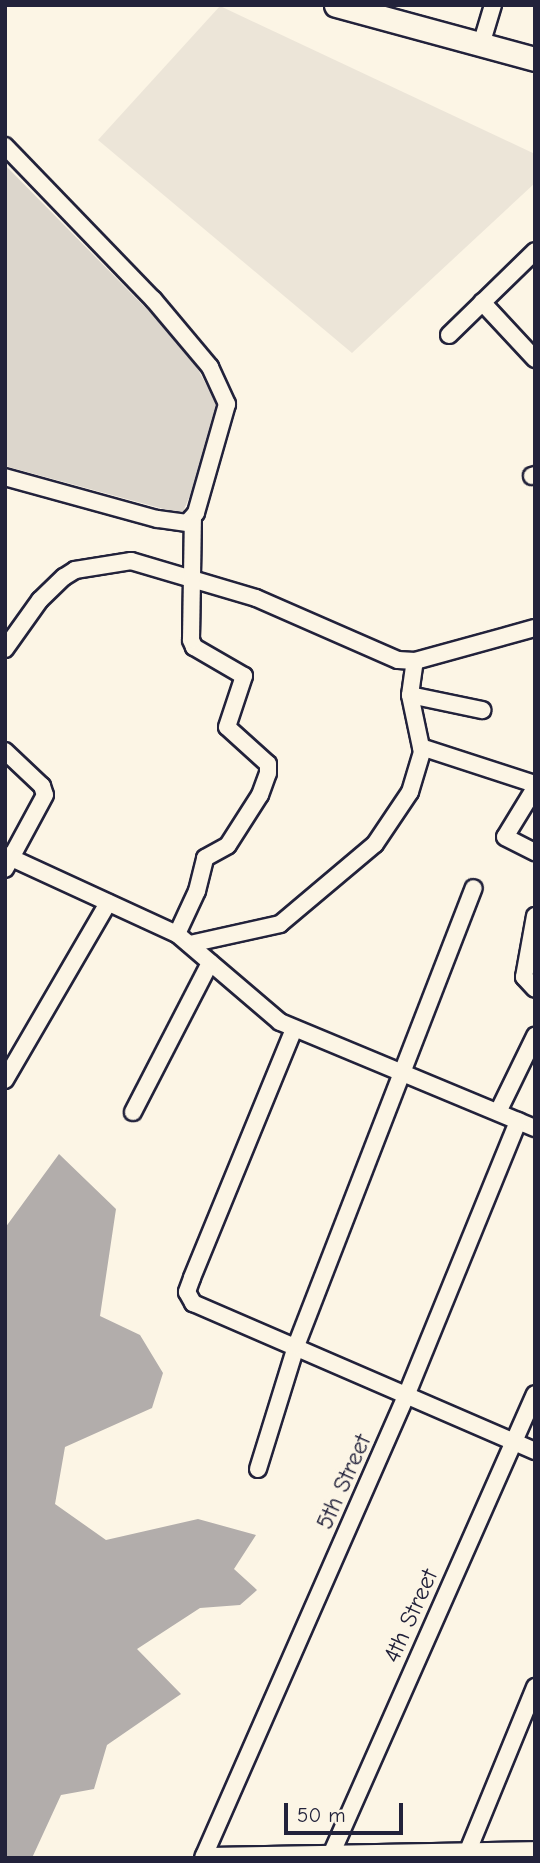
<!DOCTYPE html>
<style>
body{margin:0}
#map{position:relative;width:540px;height:1863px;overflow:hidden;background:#fcf5e5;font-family:"Comic Neue",sans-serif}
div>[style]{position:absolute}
.built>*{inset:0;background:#ece5d8}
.green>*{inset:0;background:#dcd6cc}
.water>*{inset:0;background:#b2adab}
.roads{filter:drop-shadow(2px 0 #22223b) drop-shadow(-2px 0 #22223b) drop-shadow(0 2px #22223b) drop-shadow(0 -2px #22223b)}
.street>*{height:16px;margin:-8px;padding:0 8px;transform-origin:8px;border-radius:8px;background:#fcf5e5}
.secondary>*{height:23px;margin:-11.5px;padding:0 11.5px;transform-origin:11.5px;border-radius:11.5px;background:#fcf5e5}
span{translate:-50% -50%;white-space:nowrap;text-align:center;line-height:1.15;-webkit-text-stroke:7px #fcf5e5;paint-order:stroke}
.street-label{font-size:24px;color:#22223b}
.frame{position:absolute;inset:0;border:7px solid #22223b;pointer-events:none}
.scale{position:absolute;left:284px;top:1803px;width:119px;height:32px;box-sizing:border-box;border:4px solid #22223b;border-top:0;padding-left:9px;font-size:21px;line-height:24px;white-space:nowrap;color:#22223b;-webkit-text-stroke:5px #fcf5e5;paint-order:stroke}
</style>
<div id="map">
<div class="built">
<div style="clip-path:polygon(220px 6px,535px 154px,535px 183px,352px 353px,98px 140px)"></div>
</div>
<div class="green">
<div style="clip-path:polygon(5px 165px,188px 351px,215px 401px,219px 429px,182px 514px,5px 466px)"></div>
</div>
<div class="water">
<div style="clip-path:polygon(59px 1154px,116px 1209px,100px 1316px,140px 1335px,163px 1373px,152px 1408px,65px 1447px,55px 1504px,106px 1540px,198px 1519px,256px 1535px,234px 1569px,257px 1590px,240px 1605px,200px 1608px,137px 1649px,181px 1694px,107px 1745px,94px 1789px,61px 1795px,32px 1858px,5px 1858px,5px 1228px)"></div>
</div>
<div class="roads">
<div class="street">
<div style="left:481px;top:45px;width:42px;rotate:-73.3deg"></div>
<div style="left:5px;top:146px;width:213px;rotate:46deg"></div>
<div style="left:153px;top:299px;width:89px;rotate:50deg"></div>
<div style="left:210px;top:367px;width:41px;rotate:65.3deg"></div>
<div style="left:227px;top:404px;width:113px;rotate:105.9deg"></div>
<div style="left:196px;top:513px;width:13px;rotate:132deg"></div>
<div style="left:187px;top:523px;width:30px;rotate:-172deg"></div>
<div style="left:157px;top:519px;width:158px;rotate:-164.6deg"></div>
<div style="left:482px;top:302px;width:78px;rotate:47.1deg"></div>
<div style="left:449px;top:335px;width:120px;rotate:-44.3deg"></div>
<div style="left:532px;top:476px;width:3px;rotate:-18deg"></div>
<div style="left:5px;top:649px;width:60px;rotate:-54.5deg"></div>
<div style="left:40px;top:600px;width:33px;rotate:-44deg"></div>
<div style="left:64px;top:577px;width:13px;rotate:-32deg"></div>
<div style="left:75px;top:570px;width:57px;rotate:-9.1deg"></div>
<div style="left:131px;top:561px;width:130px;rotate:16.5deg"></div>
<div style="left:256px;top:598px;width:155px;rotate:23.6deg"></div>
<div style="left:398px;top:660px;width:17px;rotate:3deg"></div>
<div style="left:415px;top:661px;width:124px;rotate:-15.4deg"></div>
<div style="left:410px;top:695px;width:74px;rotate:11.8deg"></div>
<div style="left:421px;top:747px;width:120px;rotate:18deg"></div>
<div style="left:5px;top:751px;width:51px;rotate:43.4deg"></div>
<div style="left:42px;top:786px;width:9px;rotate:72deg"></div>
<div style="left:45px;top:795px;width:84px;rotate:118.4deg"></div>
<div style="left:535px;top:788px;width:57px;rotate:121.5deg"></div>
<div style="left:505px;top:837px;width:34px;rotate:27deg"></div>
<div style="left:5px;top:855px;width:189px;rotate:24.7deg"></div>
<div style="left:177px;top:934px;width:135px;rotate:40.5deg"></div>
<div style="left:280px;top:1022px;width:276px;rotate:22.6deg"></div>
<div style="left:535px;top:916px;width:62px;rotate:100.2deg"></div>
<div style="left:524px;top:977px;width:16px;rotate:47deg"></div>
<div style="left:177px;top:934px;width:47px;rotate:-65.1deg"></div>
<div style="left:197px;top:891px;width:34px;rotate:-76deg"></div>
<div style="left:205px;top:858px;width:26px;rotate:-29deg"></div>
<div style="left:228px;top:845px;width:59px;rotate:-57.4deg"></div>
<div style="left:260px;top:795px;width:23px;rotate:-70deg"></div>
<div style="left:268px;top:773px;width:9px;rotate:-90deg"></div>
<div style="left:268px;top:764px;width:55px;rotate:-137.9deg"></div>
<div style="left:227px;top:727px;width:54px;rotate:-71.6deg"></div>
<div style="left:244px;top:676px;width:58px;rotate:-149.9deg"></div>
<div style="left:194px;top:647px;width:8px;rotate:-113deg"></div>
<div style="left:191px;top:640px;width:122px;rotate:-89.1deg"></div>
<div style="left:190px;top:944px;width:92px;rotate:-12.5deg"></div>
<div style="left:280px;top:924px;width:124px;rotate:-40.1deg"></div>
<div style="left:375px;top:844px;width:63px;rotate:-56.1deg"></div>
<div style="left:410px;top:792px;width:42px;rotate:-73.3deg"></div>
<div style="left:422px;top:752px;width:58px;rotate:-101.9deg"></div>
<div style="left:410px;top:695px;width:34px;rotate:-82deg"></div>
<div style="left:294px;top:1029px;width:269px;rotate:112.3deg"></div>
<div style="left:192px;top:1278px;width:15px;rotate:110deg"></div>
<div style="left:187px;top:1292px;width:13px;rotate:61deg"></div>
<div style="left:193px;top:1303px;width:373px;rotate:23.4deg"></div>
<div style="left:5px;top:1080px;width:205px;rotate:-59.8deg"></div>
<div style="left:133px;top:1112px;width:168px;rotate:-62.7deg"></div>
<div style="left:498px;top:1112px;width:85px;rotate:-64deg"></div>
<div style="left:258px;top:1469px;width:129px;rotate:-72.8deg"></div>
<div style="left:296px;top:1346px;width:491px;rotate:-68.8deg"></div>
<div style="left:204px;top:1856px;width:331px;rotate:-1deg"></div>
<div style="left:330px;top:1857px;width:506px;rotate:-66.12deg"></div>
<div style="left:203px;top:1858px;width:505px;rotate:-66.28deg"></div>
<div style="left:406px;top:1396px;width:297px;rotate:-67.8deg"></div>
<div style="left:465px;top:1858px;width:185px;rotate:-67.7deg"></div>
</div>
<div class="secondary">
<div style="left:336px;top:5px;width:206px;rotate:15.2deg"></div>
</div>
</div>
<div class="street-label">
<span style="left:344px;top:1482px;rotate:-66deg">5th Street</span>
<span style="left:411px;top:1616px;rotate:-66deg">4th Street</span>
</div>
<div class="frame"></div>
<div class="scale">50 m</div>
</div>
